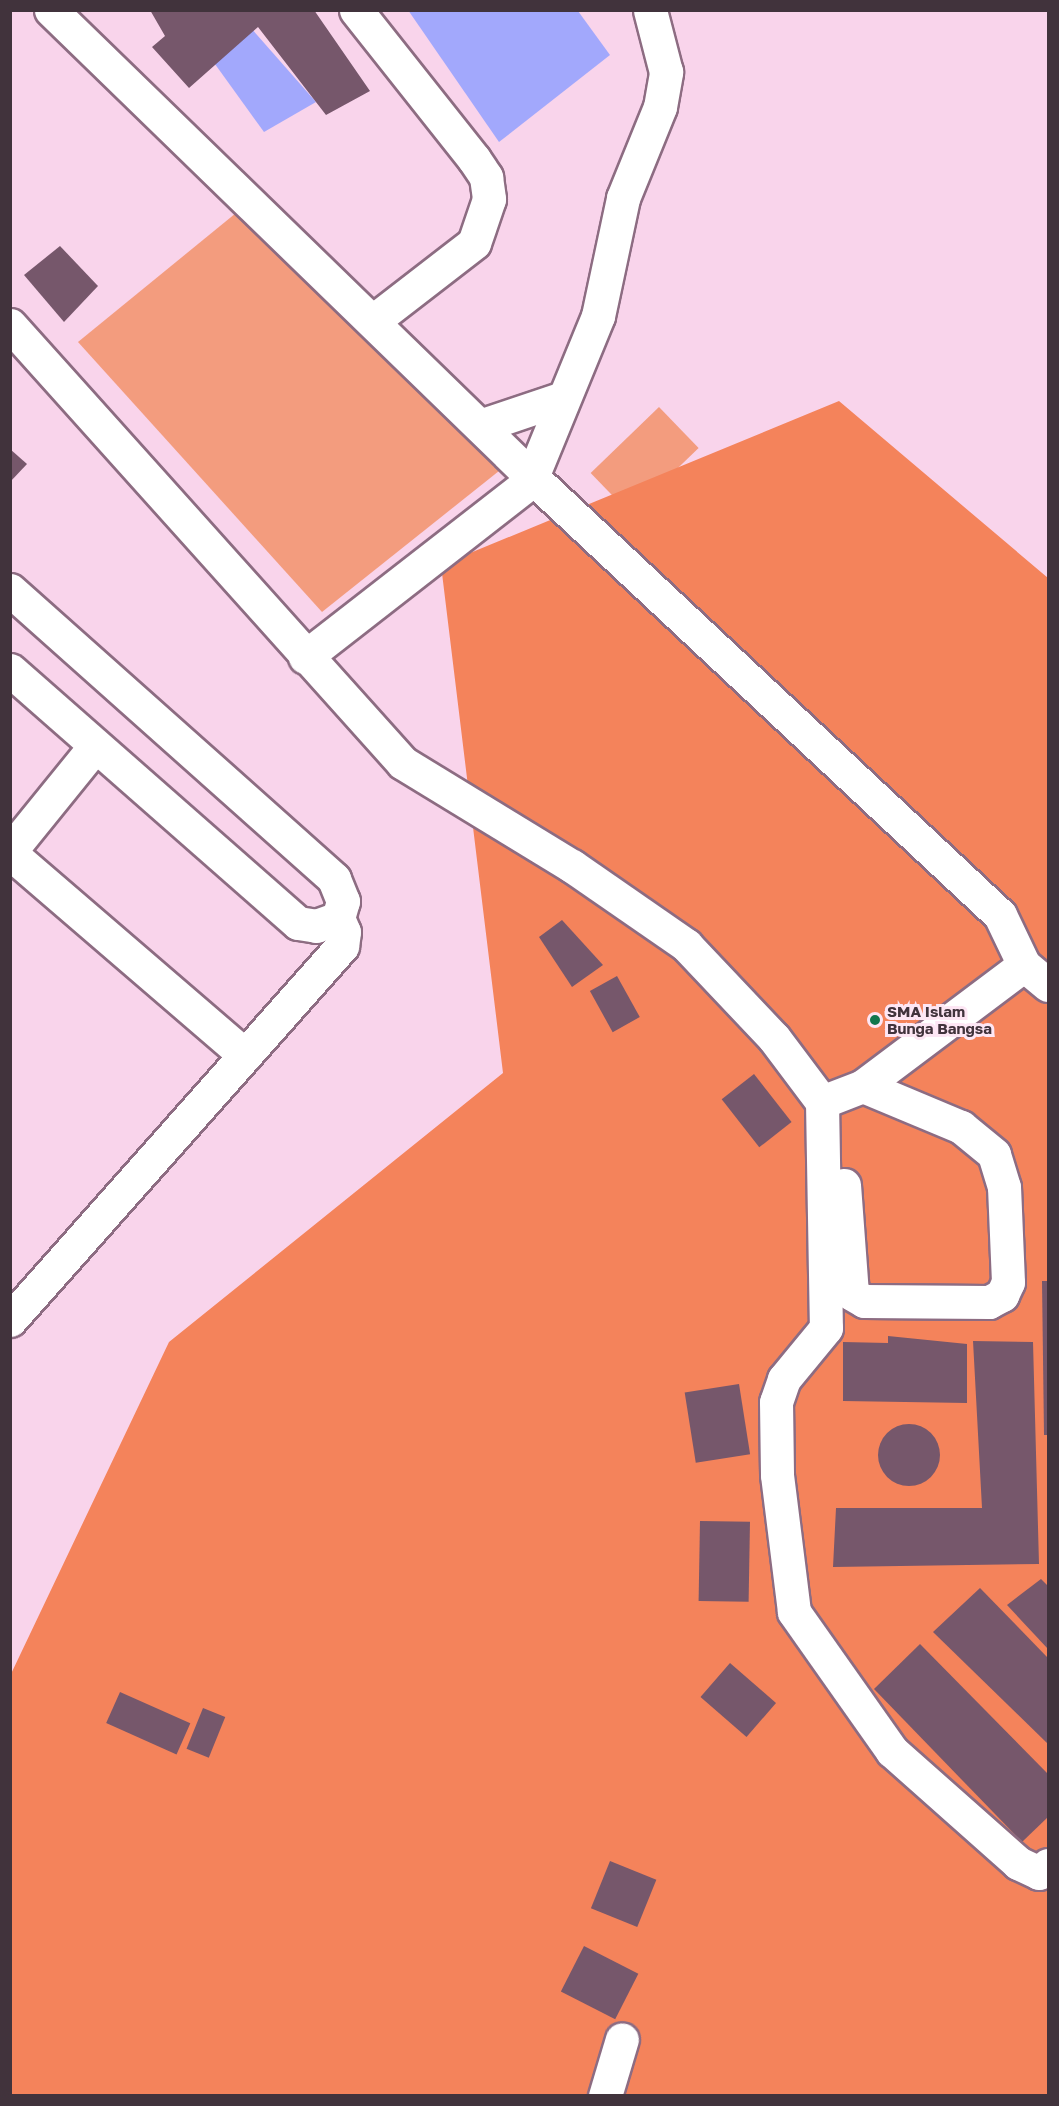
<!DOCTYPE html>
<style>
body{margin:0}
#map{position:relative;width:1059px;height:2106px;overflow:hidden;background:#f9d4eb;font-family:"Golos Text",sans-serif}
div>[style]{position:absolute}
.green>*{inset:0;background:#f39c7e;transform-origin:0 0}
.forest>*{inset:0;background:#f4835b}
.water>*{inset:0;background:#a2a8fc}
.building>*{inset:0;background:#76576b;transform-origin:0 0}
.round{border-radius:50%}
.roads{filter:drop-shadow(2px 0 #8d6c82) drop-shadow(-2px 0 #8d6c82) drop-shadow(0 2px #8d6c82) drop-shadow(0 -2px #8d6c82)}
.minor>*{height:33px;margin:-16.5px;padding:0 16.5px;transform-origin:16.5px;border-radius:16.5px;background:#fff}
.dots>*{width:16px;height:16px;translate:-50% -50%;box-sizing:border-box;border:3px solid #fde6f4;border-radius:50%}
span{translate:-50% -50%;white-space:nowrap;text-align:center;line-height:1.15;-webkit-text-stroke:6px #fde6f4;paint-order:stroke}
.poi-label{font-size:15px;color:#41333c;font-weight:700}
.left{translate:0 -50%;text-align:left}
.frame{position:absolute;inset:0;border:12px solid #41333c;pointer-events:none}
</style>
<div id="map">
<div class="green">
<div style="clip-path:polygon(236px 213px,504px 467px,322px 612px,78px 342px)"></div>
<div style="left:659px;top:407px;width:57px;height:95px;rotate:46deg"></div>
</div>
<div class="forest">
<div style="clip-path:polygon(839px 401px,1048px 578px,1048px 2095px,11px 2095px,10px 1676px,169px 1342px,503px 1073px,441px 565px)"></div>
</div>
<div class="water">
<div style="clip-path:polygon(408px 10px,578px 11px,610px 55px,499px 142px)"></div>
<div style="clip-path:polygon(244px 20px,316px 102px,264px 132px,207px 53px)"></div>
</div>
<div class="building">
<div style="clip-path:polygon(150px 10px,314px 10px,370px 91px,326px 115px,258px 27px,189px 88px,152px 47px,165px 36px)"></div>
<div style="clip-path:polygon(60px 246px,98px 286px,64px 322px,24px 275px)"></div>
<div style="clip-path:polygon(10px 449px,27px 464px,10px 482px)"></div>
<div style="clip-path:polygon(562px 920px,603px 965px,572px 987px,539px 937px)"></div>
<div style="left:617px;top:976px;width:47px;height:31px;rotate:61deg"></div>
<div style="left:754px;top:1074px;width:61px;height:41px;rotate:52deg"></div>
<div style="clip-path:polygon(1042px 1281px,1048px 1281px,1048px 1435px,1044px 1435px)"></div>
<div style="clip-path:polygon(888px 1336px,967px 1344px,967px 1403px,843px 1401px,843px 1342px,888px 1343px)"></div>
<div style="clip-path:polygon(973px 1341px,1033px 1342px,1039px 1564px,833px 1567px,836px 1508px,982px 1508px)"></div>
<div style="left:739px;top:1384px;width:71px;height:55px;rotate:81deg"></div>
<div class="round" style="left:878px;top:1424px;width:62px;height:62px"></div>
<div style="left:700px;top:1521px;width:50px;height:80px;rotate:1deg"></div>
<div style="clip-path:polygon(1041px 1579px,1048px 1586px,1048px 1649px,1007px 1605px)"></div>
<div style="clip-path:polygon(980px 1588px,1048px 1658px,1048px 1744px,933px 1632px)"></div>
<div style="clip-path:polygon(920px 1644px,1048px 1774px,1048px 1817px,1022px 1842px,874px 1689px)"></div>
<div style="left:730px;top:1663px;width:61px;height:45px;rotate:41deg"></div>
<div style="left:120px;top:1692px;width:77px;height:34px;rotate:24deg"></div>
<div style="left:203px;top:1708px;width:24px;height:44px;rotate:22deg"></div>
<div style="left:610px;top:1861px;width:50px;height:51px;rotate:22deg"></div>
<div style="left:584px;top:1946px;width:61px;height:51px;rotate:27deg"></div>
</div>
<div class="roads">
<div class="minor">
<div style="left:51px;top:10px;width:673px;rotate:44.16deg"></div>
<div style="left:534px;top:479px;width:638px;rotate:43.1deg"></div>
<div style="left:1000px;top:915px;width:55px;rotate:64.4deg"></div>
<div style="left:1024px;top:965px;width:201px;rotate:143.1deg"></div>
<div style="left:863px;top:1086px;width:44px;rotate:158.7deg"></div>
<div style="left:356px;top:10px;width:190px;rotate:51.6deg"></div>
<div style="left:474px;top:159px;width:22px;rotate:56deg"></div>
<div style="left:486px;top:177px;width:22px;rotate:82deg"></div>
<div style="left:489px;top:199px;width:46px;rotate:108.8deg"></div>
<div style="left:474px;top:243px;width:128px;rotate:142.3deg"></div>
<div style="left:10px;top:325px;width:588px;rotate:48.1deg"></div>
<div style="left:403px;top:763px;width:198px;rotate:31.4deg"></div>
<div style="left:572px;top:866px;width:139px;rotate:34.7deg"></div>
<div style="left:686px;top:945px;width:128px;rotate:46.6deg"></div>
<div style="left:774px;top:1038px;width:80px;rotate:53.1deg"></div>
<div style="left:822px;top:1102px;width:226px;rotate:89deg"></div>
<div style="left:826px;top:1328px;width:66px;rotate:129.5deg"></div>
<div style="left:784px;top:1379px;width:24px;rotate:109deg"></div>
<div style="left:776px;top:1402px;width:73px;rotate:89.2deg"></div>
<div style="left:777px;top:1475px;width:138px;rotate:82.9deg"></div>
<div style="left:794px;top:1612px;width:170px;rotate:54.8deg"></div>
<div style="left:892px;top:1751px;width:169px;rotate:41.6deg"></div>
<div style="left:1018px;top:1863px;width:23px;rotate:25deg"></div>
<div style="left:1039px;top:1873px;width:12px;rotate:-42deg"></div>
<div style="left:480px;top:426px;width:88px;rotate:-18.6deg"></div>
<div style="left:532px;top:477px;width:174px;rotate:-67.7deg"></div>
<div style="left:598px;top:316px;width:121px;rotate:-78deg"></div>
<div style="left:623px;top:198px;width:98px;rotate:-67.9deg"></div>
<div style="left:660px;top:107px;width:36px;rotate:-80deg"></div>
<div style="left:666px;top:72px;width:64px;rotate:-104.5deg"></div>
<div style="left:10px;top:590px;width:434px;rotate:41.7deg"></div>
<div style="left:334px;top:879px;width:24px;rotate:68deg"></div>
<div style="left:343px;top:901px;width:18px;rotate:106deg"></div>
<div style="left:338px;top:918px;width:15px;rotate:67deg"></div>
<div style="left:344px;top:932px;width:14px;rotate:98deg"></div>
<div style="left:342px;top:946px;width:500px;rotate:131.6deg"></div>
<div style="left:305px;top:657px;width:290px;rotate:-37.9deg"></div>
<div style="left:10px;top:670px;width:383px;rotate:41.3deg"></div>
<div style="left:298px;top:923px;width:18px;rotate:9deg"></div>
<div style="left:316px;top:926px;width:23px;rotate:-20deg"></div>
<div style="left:10px;top:851px;width:135px;rotate:-51deg"></div>
<div style="left:10px;top:853px;width:310px;rotate:40.7deg"></div>
<div style="left:1024px;top:965px;width:31px;rotate:40deg"></div>
<div style="left:844px;top:1185px;width:109px;rotate:85.8deg"></div>
<div style="left:852px;top:1294px;width:14px;rotate:30deg"></div>
<div style="left:864px;top:1301px;width:125px;rotate:0.5deg"></div>
<div style="left:989px;top:1302px;width:15px;rotate:-28deg"></div>
<div style="left:1002px;top:1295px;width:14px;rotate:-65deg"></div>
<div style="left:1008px;top:1282px;width:95px;rotate:-92.4deg"></div>
<div style="left:1004px;top:1187px;width:34px;rotate:-107deg"></div>
<div style="left:994px;top:1154px;width:43px;rotate:-140.7deg"></div>
<div style="left:961px;top:1127px;width:106px;rotate:-157.3deg"></div>
<div style="left:605px;top:2096px;width:59px;rotate:-73.4deg"></div>
</div>
</div>
<div class="dots">
<div style="left:875px;top:1020px;background:#11764d"></div>
</div>
<div class="poi-label">
<span class="left" style="left:887px;top:1020px">SMA Islam<br>Bunga Bangsa</span>
</div>
<div class="frame"></div>
</div>
